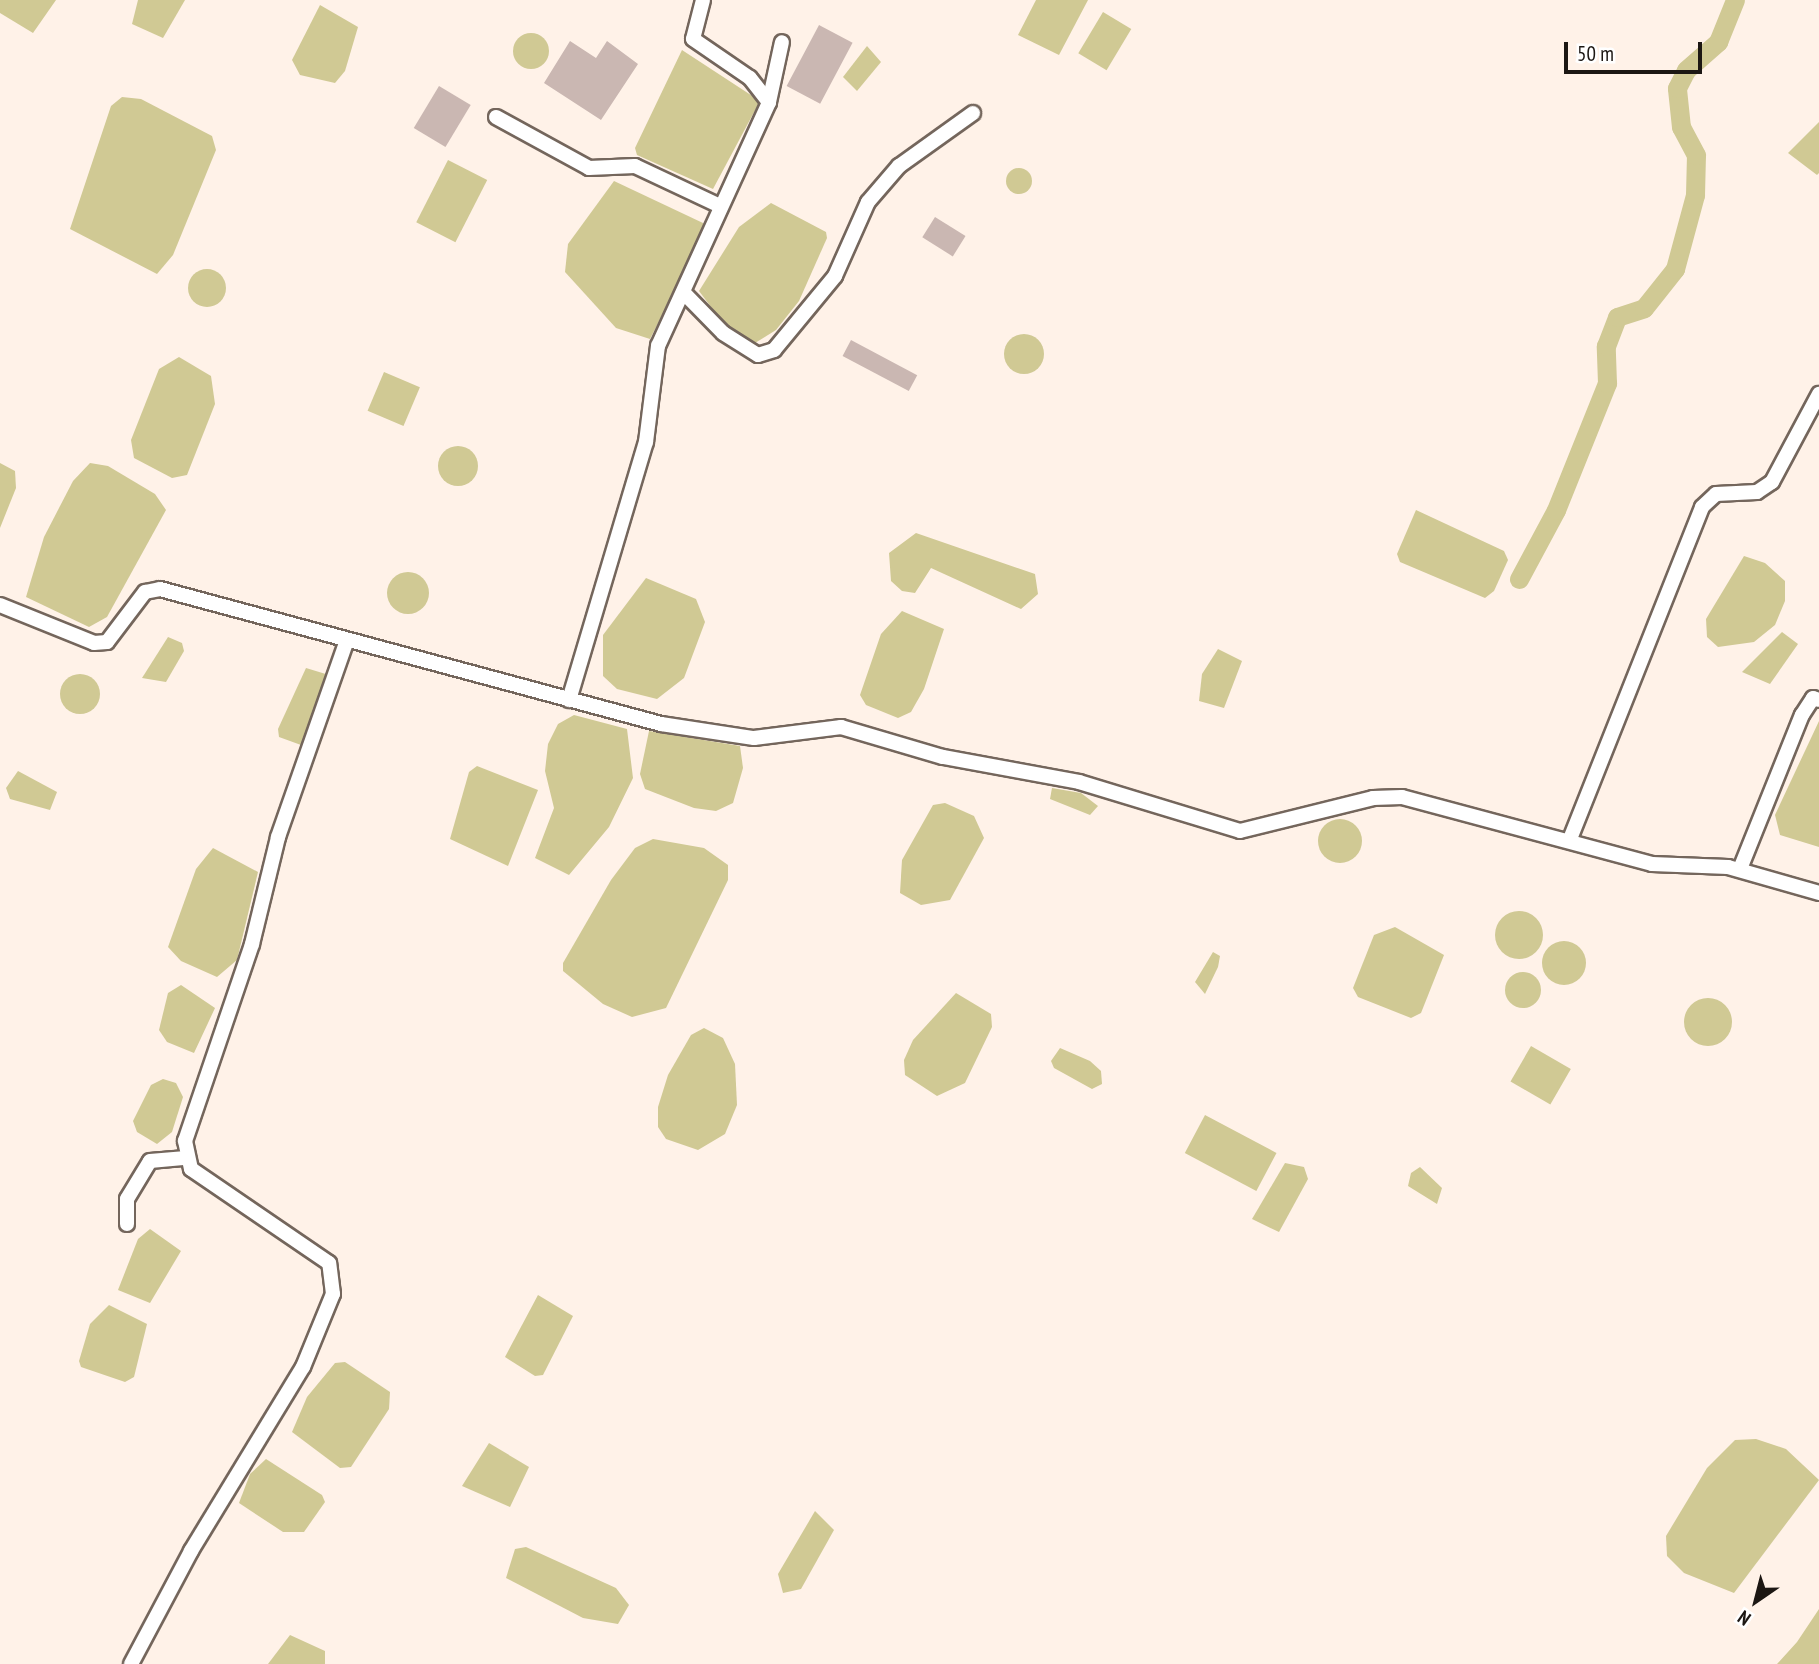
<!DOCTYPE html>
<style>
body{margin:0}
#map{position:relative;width:1819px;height:1664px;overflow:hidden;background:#fff2e8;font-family:"PT Sans Narrow",sans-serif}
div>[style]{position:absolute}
.water>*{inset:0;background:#d0c994;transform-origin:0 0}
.round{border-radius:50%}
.canal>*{height:19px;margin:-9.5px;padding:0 9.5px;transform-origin:9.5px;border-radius:9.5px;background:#d0c994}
.building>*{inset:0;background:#cab7b2;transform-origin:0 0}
.roads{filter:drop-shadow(2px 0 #74665c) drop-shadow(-2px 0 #74665c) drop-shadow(0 2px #74665c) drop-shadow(0 -2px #74665c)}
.street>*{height:14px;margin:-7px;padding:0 7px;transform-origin:7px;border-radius:7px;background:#fff}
span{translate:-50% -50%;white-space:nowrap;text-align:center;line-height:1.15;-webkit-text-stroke:5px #fff;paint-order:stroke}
.north{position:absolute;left:1721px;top:1566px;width:70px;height:70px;-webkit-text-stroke:5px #fff;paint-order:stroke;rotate:215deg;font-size:19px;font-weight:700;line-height:28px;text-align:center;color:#1c1713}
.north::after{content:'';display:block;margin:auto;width:24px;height:32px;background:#1c1713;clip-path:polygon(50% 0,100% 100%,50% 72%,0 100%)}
.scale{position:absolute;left:1564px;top:42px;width:138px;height:32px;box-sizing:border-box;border:4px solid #1c1713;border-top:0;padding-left:9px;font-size:21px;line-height:24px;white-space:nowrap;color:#1c1713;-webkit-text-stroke:5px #fff;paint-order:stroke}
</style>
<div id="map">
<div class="water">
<div style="clip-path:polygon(0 0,56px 0,33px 33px,0 13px)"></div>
<div style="clip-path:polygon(138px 0,185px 0,163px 38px,132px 24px)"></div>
<div style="clip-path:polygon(1036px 0,1088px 0,1059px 55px,1018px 35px)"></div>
<div style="clip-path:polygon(320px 5px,358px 27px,345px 71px,335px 83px,300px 75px,292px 60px)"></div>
<div style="left:1103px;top:12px;width:33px;height:48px;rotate:31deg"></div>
<div class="round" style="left:513px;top:33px;width:36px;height:36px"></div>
<div style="clip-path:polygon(867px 46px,881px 62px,857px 91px,843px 77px)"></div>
<div style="clip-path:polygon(682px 50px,760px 101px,713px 189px,637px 155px,635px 148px)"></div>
<div style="clip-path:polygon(122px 97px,141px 99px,212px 136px,216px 150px,173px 255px,157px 274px,70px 229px,111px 106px)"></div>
<div style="clip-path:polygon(1819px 122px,1819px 173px,1817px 175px,1788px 153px)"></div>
<div style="left:448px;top:160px;width:44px;height:70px;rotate:27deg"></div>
<div class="round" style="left:1006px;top:168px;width:26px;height:26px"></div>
<div style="clip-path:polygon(614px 181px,703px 223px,705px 230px,650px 339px,616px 328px,565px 272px,568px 244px)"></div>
<div style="clip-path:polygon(771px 203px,826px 232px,827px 238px,799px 301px,776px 330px,755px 343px,723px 323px,699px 291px,739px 227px)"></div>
<div class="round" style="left:188px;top:269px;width:38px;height:38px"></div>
<div class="round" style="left:1004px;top:334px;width:40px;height:40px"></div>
<div style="clip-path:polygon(179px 357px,211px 376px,215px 404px,187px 475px,172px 478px,134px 458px,131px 440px,159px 369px)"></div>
<div style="left:384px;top:372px;width:39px;height:42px;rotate:23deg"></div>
<div class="round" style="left:438px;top:446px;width:40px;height:40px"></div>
<div style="clip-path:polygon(0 463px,15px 471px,16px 488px,0 528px)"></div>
<div style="clip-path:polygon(90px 463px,108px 466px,155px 494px,166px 510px,107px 617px,89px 627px,26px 597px,44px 537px,73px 481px)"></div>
<div style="clip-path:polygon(1416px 510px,1504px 551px,1508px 560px,1494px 591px,1485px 598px,1400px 562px,1397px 554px)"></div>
<div style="clip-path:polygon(916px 533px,1035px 574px,1038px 594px,1021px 609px,931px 568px,915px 593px,902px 591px,891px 581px,889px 553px)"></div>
<div style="clip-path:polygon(1744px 556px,1765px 563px,1785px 581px,1785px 601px,1775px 625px,1754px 642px,1718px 647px,1707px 637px,1706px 619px)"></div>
<div class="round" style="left:387px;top:572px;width:42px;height:42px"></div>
<div style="clip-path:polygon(646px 578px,696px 599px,705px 622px,684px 678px,657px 699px,617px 689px,603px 676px,603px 635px)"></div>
<div style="clip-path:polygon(902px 611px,944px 629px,924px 689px,911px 712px,898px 718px,866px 705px,860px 695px,881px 634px)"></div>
<div style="clip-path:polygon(1782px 632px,1798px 644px,1770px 684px,1742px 672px)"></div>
<div style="clip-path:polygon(168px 637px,182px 643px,184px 651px,166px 682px,142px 678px)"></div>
<div style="clip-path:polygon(1218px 649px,1242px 661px,1224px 708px,1199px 701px,1202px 674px)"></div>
<div style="clip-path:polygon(306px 668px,329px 675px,301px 745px,279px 737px,278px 729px)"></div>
<div class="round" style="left:60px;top:674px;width:40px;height:40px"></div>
<div style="clip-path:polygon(574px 715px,627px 729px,633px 778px,609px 827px,569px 875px,535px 858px,554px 808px,545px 771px,548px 744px,558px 724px)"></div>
<div style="clip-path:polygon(1819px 721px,1819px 847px,1780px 835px,1775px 815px)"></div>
<div style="clip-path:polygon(649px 731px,740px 746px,743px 768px,733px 803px,716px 811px,694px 808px,645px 789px,640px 774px)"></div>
<div style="clip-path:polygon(477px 766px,538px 790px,508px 866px,450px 839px,469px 772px)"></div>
<div style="clip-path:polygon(18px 771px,57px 792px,50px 810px,10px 799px,6px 788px)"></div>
<div style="clip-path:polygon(1052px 788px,1081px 793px,1098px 806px,1090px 815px,1050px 799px)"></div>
<div style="clip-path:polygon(945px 803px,974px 816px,984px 838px,950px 900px,921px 905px,900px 893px,902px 860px,933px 805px)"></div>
<div class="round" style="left:1318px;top:819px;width:44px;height:44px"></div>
<div style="clip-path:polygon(653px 839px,704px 848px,728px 865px,728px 880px,666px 1008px,632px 1017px,603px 1004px,563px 971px,563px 963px,611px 880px,635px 848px)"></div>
<div style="clip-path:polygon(213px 848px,258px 872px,237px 960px,217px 977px,181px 961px,168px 947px,196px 869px)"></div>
<div class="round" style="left:1495px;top:911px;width:48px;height:48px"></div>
<div style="clip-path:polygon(1395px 927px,1444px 955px,1421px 1013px,1411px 1018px,1358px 997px,1353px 988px,1374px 935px)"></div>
<div class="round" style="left:1542px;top:941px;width:44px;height:44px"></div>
<div style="clip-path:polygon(1213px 952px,1220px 956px,1218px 967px,1205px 994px,1195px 982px)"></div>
<div class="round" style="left:1505px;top:972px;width:36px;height:36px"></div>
<div style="clip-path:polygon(181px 985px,215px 1008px,194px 1053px,167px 1042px,159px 1030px,168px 993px)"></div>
<div style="clip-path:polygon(956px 993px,991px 1014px,992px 1027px,965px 1083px,937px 1096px,905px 1075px,904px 1060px,913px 1040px)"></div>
<div class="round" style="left:1684px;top:998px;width:48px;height:48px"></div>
<div style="clip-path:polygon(704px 1028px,723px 1038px,735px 1064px,737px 1105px,725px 1134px,698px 1150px,666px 1139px,658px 1127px,658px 1107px,668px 1075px,691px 1035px)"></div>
<div style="left:1531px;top:1046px;width:46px;height:41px;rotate:30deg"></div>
<div style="clip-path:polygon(1060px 1048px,1090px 1061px,1101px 1071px,1102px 1084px,1092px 1089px,1054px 1068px,1051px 1061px)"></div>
<div style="clip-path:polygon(163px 1079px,176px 1083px,183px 1097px,172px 1132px,157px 1144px,137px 1132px,133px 1121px,151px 1085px)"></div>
<div style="left:1205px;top:1115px;width:81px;height:43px;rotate:28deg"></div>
<div style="clip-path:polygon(1285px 1163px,1304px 1167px,1308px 1179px,1279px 1232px,1252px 1219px)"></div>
<div style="clip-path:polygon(1420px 1167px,1442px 1188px,1437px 1204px,1408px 1186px,1411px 1173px)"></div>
<div style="clip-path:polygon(150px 1229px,181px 1251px,150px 1303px,118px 1290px,138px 1239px)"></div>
<div style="clip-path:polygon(538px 1295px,573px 1316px,543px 1375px,535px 1376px,505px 1357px)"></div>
<div style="clip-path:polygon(109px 1305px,147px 1324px,134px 1377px,125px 1382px,81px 1367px,79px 1361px,90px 1324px)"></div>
<div style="clip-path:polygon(345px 1362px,390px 1392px,389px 1409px,351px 1467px,340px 1468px,292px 1432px,307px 1397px,335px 1363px)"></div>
<div style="clip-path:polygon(1756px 1439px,1786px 1449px,1819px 1480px,1734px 1593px,1684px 1573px,1667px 1556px,1666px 1536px,1707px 1468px,1735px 1440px)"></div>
<div style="clip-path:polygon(489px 1443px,529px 1467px,510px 1507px,462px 1486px)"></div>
<div style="clip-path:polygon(266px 1459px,322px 1495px,325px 1502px,304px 1532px,283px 1532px,239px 1503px,250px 1474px)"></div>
<div style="clip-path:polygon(815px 1511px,834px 1530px,801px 1589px,783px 1593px,778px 1574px)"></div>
<div style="clip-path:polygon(526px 1547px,616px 1588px,629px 1605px,618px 1624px,583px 1618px,506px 1578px,515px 1549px)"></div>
<div style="clip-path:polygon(1819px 1609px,1819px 1664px,1777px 1664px,1797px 1642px)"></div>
<div style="clip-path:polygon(290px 1635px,325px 1651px,325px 1664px,268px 1664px)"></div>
</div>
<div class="canal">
<div style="left:1519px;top:579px;width:78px;rotate:-61.8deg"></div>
<div style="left:1556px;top:510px;width:137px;rotate:-68.1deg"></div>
<div style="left:1607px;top:383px;width:37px;rotate:-92deg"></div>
<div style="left:1606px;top:346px;width:31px;rotate:-69deg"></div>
<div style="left:1617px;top:317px;width:28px;rotate:-18deg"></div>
<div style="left:1644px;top:308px;width:50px;rotate:-51.5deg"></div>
<div style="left:1675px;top:269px;width:77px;rotate:-74.9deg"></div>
<div style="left:1695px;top:195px;width:40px;rotate:-88.6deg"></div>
<div style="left:1696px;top:155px;width:32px;rotate:-118deg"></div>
<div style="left:1681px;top:127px;width:39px;rotate:-96deg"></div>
<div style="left:1677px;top:88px;width:20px;rotate:-63deg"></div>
<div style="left:1686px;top:70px;width:43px;rotate:-41.2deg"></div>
<div style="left:1718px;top:42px;width:45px;rotate:-68deg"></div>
</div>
<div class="building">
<div style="left:819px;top:25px;width:38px;height:69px;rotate:28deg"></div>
<div style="clip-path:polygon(570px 41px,596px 58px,607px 41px,638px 64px,601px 120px,544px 83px)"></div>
<div style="left:439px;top:86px;width:37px;height:49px;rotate:31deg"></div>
<div style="left:935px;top:217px;width:36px;height:24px;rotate:32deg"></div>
<div style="left:851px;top:340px;width:75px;height:18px;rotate:28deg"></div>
</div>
<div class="roads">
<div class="street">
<div style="left:703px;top:0;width:40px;rotate:104.4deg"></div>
<div style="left:693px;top:39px;width:69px;rotate:34.4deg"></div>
<div style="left:750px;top:78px;width:31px;rotate:52deg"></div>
<div style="left:496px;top:117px;width:106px;rotate:28.7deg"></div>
<div style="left:589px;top:168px;width:46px;rotate:-2.5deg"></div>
<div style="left:635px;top:166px;width:94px;rotate:25.2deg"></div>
<div style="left:685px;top:294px;width:54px;rotate:45.7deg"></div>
<div style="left:723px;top:333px;width:41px;rotate:32.2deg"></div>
<div style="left:758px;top:355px;width:17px;rotate:-17deg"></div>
<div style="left:774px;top:350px;width:96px;rotate:-50.5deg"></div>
<div style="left:835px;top:276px;width:81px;rotate:-66deg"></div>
<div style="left:868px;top:202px;width:48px;rotate:-49.3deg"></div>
<div style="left:899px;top:166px;width:91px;rotate:-35.6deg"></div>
<div style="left:0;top:605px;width:101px;rotate:22deg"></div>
<div style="left:94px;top:643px;width:13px;rotate:-4deg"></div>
<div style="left:107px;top:642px;width:63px;rotate:-52.8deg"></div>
<div style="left:145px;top:592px;width:15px;rotate:-11deg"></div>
<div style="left:160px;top:589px;width:519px;rotate:15.08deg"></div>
<div style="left:661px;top:724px;width:94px;rotate:8.6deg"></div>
<div style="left:754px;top:738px;width:88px;rotate:-7.2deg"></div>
<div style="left:841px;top:727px;width:106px;rotate:16.4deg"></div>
<div style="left:943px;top:757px;width:138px;rotate:10.4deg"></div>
<div style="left:1079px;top:782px;width:168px;rotate:16.9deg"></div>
<div style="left:1240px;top:831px;width:137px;rotate:-13.9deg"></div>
<div style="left:1373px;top:798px;width:29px;rotate:-2deg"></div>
<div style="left:1402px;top:797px;width:259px;rotate:15deg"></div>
<div style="left:1652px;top:864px;width:76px;rotate:2.3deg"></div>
<div style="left:1728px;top:867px;width:95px;rotate:15.9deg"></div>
<div style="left:569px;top:700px;width:269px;rotate:-73.4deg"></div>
<div style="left:646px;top:442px;width:97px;rotate:-82.9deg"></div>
<div style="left:658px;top:346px;width:268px;rotate:-65.5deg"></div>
<div style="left:769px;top:102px;width:61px;rotate:-77.8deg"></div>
<div style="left:1570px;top:839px;width:357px;rotate:-68.3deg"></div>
<div style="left:1702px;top:507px;width:19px;rotate:-43deg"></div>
<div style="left:1716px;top:494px;width:41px;rotate:-2.8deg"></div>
<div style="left:1757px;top:492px;width:18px;rotate:-34deg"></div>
<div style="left:1772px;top:482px;width:100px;rotate:-61.9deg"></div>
<div style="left:1740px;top:869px;width:166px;rotate:-68.1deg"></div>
<div style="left:1802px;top:715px;width:20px;rotate:-57deg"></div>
<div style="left:1813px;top:698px;width:6px;rotate:18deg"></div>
<div style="left:127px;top:1224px;width:25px;rotate:-90deg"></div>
<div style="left:127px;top:1199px;width:44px;rotate:-58.8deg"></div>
<div style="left:150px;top:1161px;width:36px;rotate:-5deg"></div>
<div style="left:131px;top:1664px;width:128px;rotate:-62deg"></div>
<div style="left:191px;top:1551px;width:215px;rotate:-58.7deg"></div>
<div style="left:303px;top:1367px;width:79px;rotate:-67.7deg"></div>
<div style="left:333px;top:1294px;width:31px;rotate:-97deg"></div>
<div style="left:329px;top:1263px;width:167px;rotate:-145.7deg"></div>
<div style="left:191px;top:1169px;width:29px;rotate:-102deg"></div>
<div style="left:185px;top:1141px;width:208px;rotate:-71.2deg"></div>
<div style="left:252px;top:944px;width:110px;rotate:-76.3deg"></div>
<div style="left:278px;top:837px;width:206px;rotate:-70.7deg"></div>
</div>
</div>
<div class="north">N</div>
<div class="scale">50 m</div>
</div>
